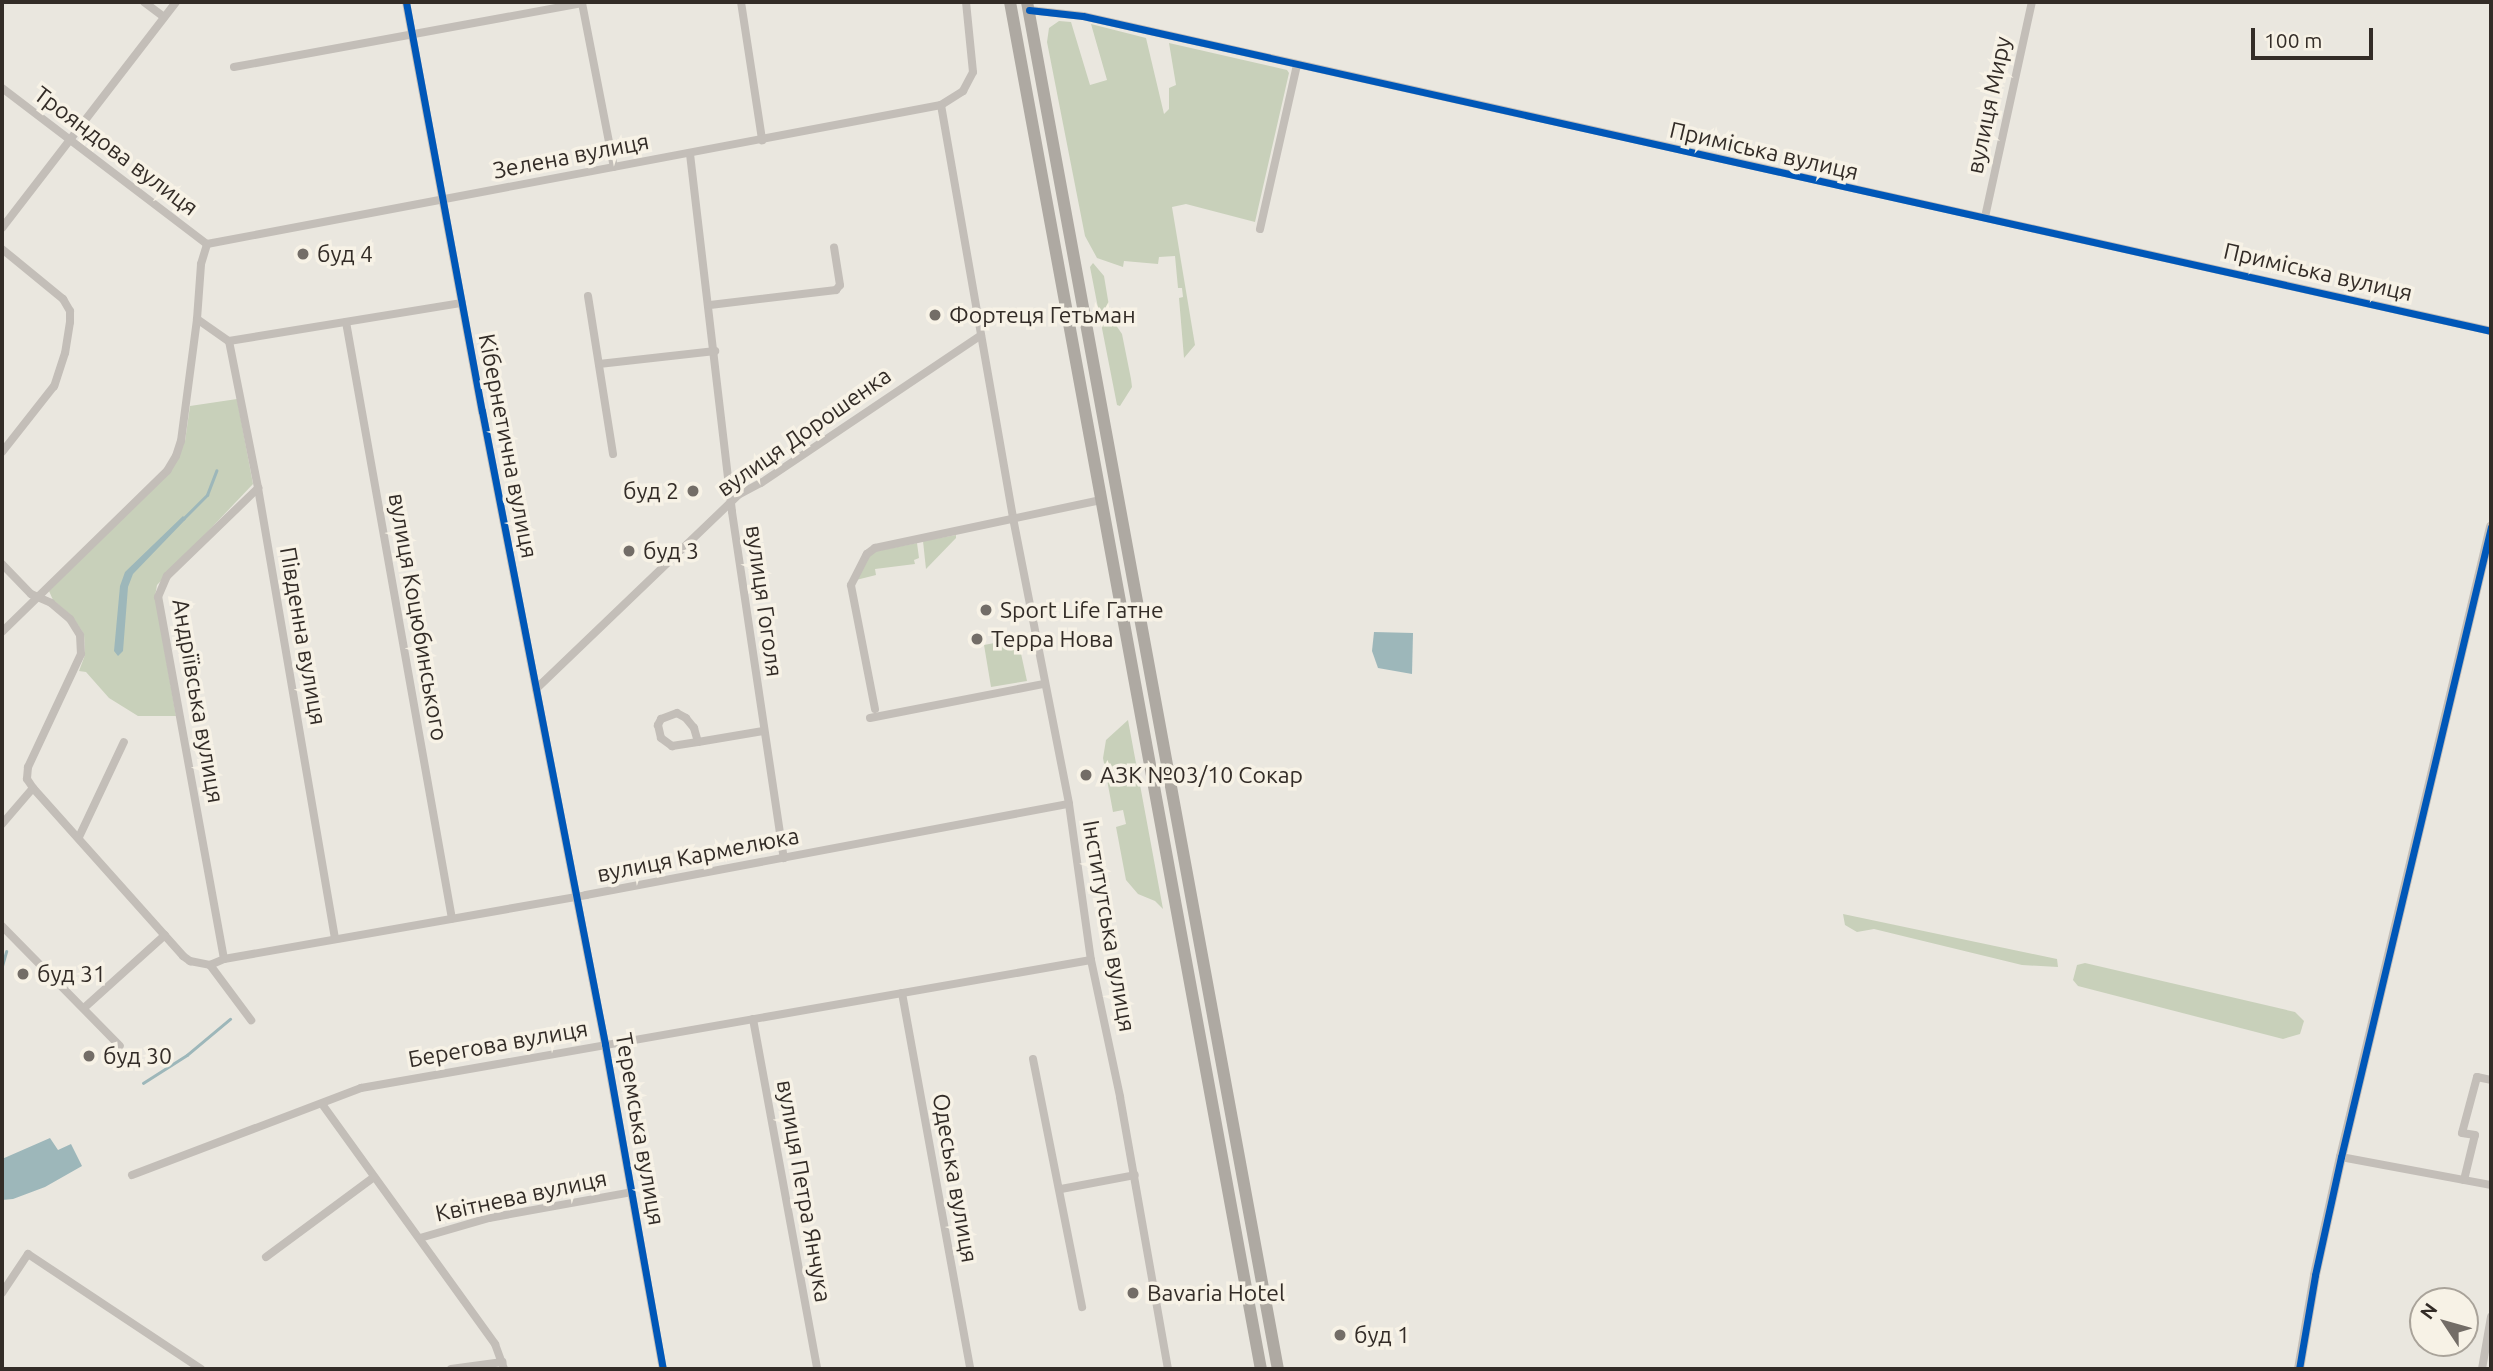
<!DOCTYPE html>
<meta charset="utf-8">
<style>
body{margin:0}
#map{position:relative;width:2493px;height:1371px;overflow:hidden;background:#eae7df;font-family:Ubuntu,sans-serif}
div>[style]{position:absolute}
.green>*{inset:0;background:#c8d0ba}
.water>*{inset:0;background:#9db7ba}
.stream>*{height:2.5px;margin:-1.25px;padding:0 1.25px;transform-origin:1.25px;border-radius:1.25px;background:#9db7ba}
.minor>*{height:8px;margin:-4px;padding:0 4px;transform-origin:4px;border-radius:4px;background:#c3beb8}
.tertiary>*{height:10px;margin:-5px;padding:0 5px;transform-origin:5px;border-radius:5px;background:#c3beb8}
.trunk>*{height:12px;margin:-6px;padding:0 6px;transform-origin:6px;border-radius:6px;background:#aea9a2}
.cycleway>*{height:7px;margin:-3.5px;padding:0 3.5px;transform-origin:3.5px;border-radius:3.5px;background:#0057b8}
.dots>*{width:19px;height:19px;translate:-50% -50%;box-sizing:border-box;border:4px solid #f7f2e6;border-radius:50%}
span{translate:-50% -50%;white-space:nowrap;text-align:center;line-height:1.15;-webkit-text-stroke:7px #f7f2e6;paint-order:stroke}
.street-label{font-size:23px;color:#332c27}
.poi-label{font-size:23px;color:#332c27}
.left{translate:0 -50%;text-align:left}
.right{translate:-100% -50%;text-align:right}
.frame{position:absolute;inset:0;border:4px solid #332c27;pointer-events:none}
.north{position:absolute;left:2409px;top:1287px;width:70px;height:70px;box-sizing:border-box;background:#f7f2e6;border:2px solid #a9a39a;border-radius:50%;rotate:306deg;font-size:19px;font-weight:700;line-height:28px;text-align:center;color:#332c27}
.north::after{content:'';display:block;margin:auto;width:24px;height:32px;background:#736d67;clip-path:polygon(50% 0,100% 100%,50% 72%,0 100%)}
.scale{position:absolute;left:2251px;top:28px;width:122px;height:32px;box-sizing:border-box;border:4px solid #332c27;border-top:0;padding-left:9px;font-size:21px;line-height:24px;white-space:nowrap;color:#332c27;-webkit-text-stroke:5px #f7f2e6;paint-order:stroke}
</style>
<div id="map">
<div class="green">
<div style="clip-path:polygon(1059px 21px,1071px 22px,1090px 85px,1107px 80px,1091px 24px,1146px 38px,1164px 114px,1169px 109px,1169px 88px,1176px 85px,1169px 43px,1287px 70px,1289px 73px,1255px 222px,1186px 204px,1172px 207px,1195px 345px,1184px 358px,1179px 298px,1183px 297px,1182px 288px,1178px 288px,1175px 256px,1159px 257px,1158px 264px,1124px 261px,1123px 267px,1097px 258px,1085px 236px,1047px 42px,1049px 28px)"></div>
<div style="clip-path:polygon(1093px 263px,1104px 276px,1111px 318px,1122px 334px,1131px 379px,1132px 387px,1120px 406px,1117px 405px,1090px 267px)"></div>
<div style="clip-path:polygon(237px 399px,253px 484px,157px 585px,155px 596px,176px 716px,138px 716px,109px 698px,86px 672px,79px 671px,85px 655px,84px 634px,72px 616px,53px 600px,49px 591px,169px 473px,185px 441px,190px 406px)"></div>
<div style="clip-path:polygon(956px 535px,956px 538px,926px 569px,923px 541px)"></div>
<div style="clip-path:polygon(917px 543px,919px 558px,914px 560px,915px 564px,875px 569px,876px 575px,856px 580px,869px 556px,877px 551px)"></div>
<div style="clip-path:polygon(1031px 636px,1033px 646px,1020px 649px,1027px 681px,991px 687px,984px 645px)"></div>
<div style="clip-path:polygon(1128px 720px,1163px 909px,1155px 901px,1138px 894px,1126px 880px,1116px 827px,1126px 824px,1123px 810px,1113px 812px,1103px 758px,1106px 740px)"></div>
<div style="clip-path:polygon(1843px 914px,2057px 959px,2058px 967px,2022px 965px,1874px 929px,1857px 932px,1845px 925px)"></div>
<div style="clip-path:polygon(2085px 963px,2295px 1012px,2304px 1021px,2300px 1034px,2283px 1039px,2078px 986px,2073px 980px,2077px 965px)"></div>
</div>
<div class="water">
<div style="clip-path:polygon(183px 516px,186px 519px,133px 574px,128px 587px,123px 651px,118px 656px,114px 651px,120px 586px,125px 572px)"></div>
<div style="clip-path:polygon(1374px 632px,1413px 633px,1412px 674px,1378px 668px,1372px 651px)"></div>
<div style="clip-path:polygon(50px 1138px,58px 1150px,71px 1144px,82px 1166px,45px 1187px,13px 1199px,2px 1200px,2px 1159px)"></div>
</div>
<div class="stream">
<div style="left:183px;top:519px;width:34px;rotate:-45deg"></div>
<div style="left:207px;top:495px;width:26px;rotate:-69deg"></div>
<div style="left:2px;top:966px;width:15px;rotate:-74deg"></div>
<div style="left:143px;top:1083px;width:52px;rotate:-32.5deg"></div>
<div style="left:187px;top:1055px;width:56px;rotate:-39.9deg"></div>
</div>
<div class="minor">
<div style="left:144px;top:2px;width:25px;rotate:37deg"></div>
<div style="left:406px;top:2px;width:416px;rotate:79.5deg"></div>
<div style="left:482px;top:411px;width:645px;rotate:79deg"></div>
<div style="left:605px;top:1044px;width:330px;rotate:79.9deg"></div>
<div style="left:741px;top:2px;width:140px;rotate:81.3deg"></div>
<div style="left:1029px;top:10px;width:54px;rotate:6.3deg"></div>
<div style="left:1083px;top:16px;width:1443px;rotate:12.61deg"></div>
<div style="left:234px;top:67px;width:354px;rotate:-10.4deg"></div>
<div style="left:582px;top:3px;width:167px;rotate:79deg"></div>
<div style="left:2px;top:88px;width:258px;rotate:37.3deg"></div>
<div style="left:941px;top:105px;width:419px;rotate:80.1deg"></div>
<div style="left:1013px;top:518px;width:291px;rotate:78.9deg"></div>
<div style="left:1069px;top:804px;width:158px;rotate:82deg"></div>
<div style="left:1091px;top:960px;width:140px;rotate:78deg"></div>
<div style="left:1120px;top:1097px;width:276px;rotate:80deg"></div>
<div style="left:690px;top:154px;width:360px;rotate:83.3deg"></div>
<div style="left:732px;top:512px;width:350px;rotate:81.5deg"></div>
<div style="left:1985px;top:217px;width:220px;rotate:-77.7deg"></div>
<div style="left:2px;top:228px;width:285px;rotate:-52.4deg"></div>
<div style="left:1260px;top:229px;width:168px;rotate:-77.3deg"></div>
<div style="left:207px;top:244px;width:747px;rotate:-10.72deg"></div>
<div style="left:941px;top:105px;width:26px;rotate:-32deg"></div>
<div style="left:963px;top:91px;width:21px;rotate:-62deg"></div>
<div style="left:973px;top:72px;width:70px;rotate:-95.7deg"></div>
<div style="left:2px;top:249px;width:79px;rotate:39.3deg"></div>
<div style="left:63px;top:299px;width:14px;rotate:60deg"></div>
<div style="left:70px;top:311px;width:11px;rotate:90deg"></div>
<div style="left:70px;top:322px;width:31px;rotate:99deg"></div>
<div style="left:65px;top:353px;width:35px;rotate:108deg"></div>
<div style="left:54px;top:386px;width:84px;rotate:128.2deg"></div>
<div style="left:588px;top:296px;width:160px;rotate:81deg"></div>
<div style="left:710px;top:305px;width:127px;rotate:-6.8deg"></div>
<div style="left:836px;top:290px;width:6px;rotate:-51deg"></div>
<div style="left:840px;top:285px;width:38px;rotate:-99deg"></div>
<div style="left:197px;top:319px;width:39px;rotate:35deg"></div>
<div style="left:346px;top:322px;width:606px;rotate:79.93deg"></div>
<div style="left:229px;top:341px;width:150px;rotate:78.8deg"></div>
<div style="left:258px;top:488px;width:457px;rotate:80.3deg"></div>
<div style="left:229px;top:341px;width:236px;rotate:-9.3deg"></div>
<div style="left:599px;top:364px;width:117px;rotate:-6.4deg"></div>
<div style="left:2px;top:564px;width:42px;rotate:46deg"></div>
<div style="left:31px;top:594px;width:22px;rotate:24deg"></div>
<div style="left:51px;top:603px;width:25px;rotate:40deg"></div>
<div style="left:70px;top:619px;width:19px;rotate:58deg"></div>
<div style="left:80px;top:635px;width:19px;rotate:87deg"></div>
<div style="left:81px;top:654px;width:125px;rotate:115.1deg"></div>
<div style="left:28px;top:767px;width:12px;rotate:95deg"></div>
<div style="left:27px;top:779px;width:11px;rotate:56deg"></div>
<div style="left:33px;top:788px;width:48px;rotate:130.7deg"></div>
<div style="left:2px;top:632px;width:231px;rotate:-44.3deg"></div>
<div style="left:167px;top:471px;width:17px;rotate:-59deg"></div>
<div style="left:176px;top:456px;width:16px;rotate:-72deg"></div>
<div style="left:181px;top:441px;width:123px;rotate:-82.5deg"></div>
<div style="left:197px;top:319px;width:55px;rotate:-85.8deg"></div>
<div style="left:201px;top:264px;width:21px;rotate:-73deg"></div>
<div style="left:536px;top:689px;width:280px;rotate:-43.8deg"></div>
<div style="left:738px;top:495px;width:26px;rotate:-28deg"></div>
<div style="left:761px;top:483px;width:265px;rotate:-33.9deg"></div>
<div style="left:875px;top:709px;width:126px;rotate:-101deg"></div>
<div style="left:851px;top:585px;width:35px;rotate:-63deg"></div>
<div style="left:867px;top:554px;width:10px;rotate:-37deg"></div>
<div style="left:875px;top:548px;width:231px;rotate:-12deg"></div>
<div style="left:870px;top:718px;width:176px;rotate:-11.1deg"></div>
<div style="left:698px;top:742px;width:15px;rotate:-106deg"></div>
<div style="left:694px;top:728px;width:13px;rotate:-129deg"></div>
<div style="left:686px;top:718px;width:10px;rotate:-151deg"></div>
<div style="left:677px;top:713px;width:17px;rotate:159deg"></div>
<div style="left:661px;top:719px;width:7px;rotate:117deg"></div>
<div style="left:658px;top:725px;width:13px;rotate:77deg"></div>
<div style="left:661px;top:738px;width:14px;rotate:36deg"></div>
<div style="left:672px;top:746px;width:26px;rotate:-9deg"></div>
<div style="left:698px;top:742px;width:66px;rotate:-9.6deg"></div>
<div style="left:33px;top:788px;width:225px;rotate:48.2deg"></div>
<div style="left:183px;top:956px;width:9px;rotate:36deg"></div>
<div style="left:190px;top:961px;width:20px;rotate:11deg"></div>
<div style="left:210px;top:965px;width:69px;rotate:53.3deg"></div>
<div style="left:79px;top:837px;width:105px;rotate:-64.7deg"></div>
<div style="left:2px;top:926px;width:168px;rotate:45.5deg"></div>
<div style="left:224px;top:959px;width:368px;rotate:-100.3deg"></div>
<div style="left:158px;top:597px;width:23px;rotate:-67deg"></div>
<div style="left:167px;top:576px;width:127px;rotate:-44deg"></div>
<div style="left:210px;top:965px;width:15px;rotate:-23deg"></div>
<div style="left:224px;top:959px;width:368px;rotate:-10deg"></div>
<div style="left:586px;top:895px;width:491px;rotate:-10.7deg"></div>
<div style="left:902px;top:993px;width:382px;rotate:79.7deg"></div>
<div style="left:84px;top:1008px;width:109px;rotate:-42deg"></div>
<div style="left:753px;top:1019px;width:356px;rotate:79.6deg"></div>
<div style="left:1033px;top:1059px;width:253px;rotate:78.8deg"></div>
<div style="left:322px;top:1104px;width:296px;rotate:54.2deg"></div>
<div style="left:495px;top:1344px;width:27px;rotate:70deg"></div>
<div style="left:2341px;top:1157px;width:153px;rotate:10.6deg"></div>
<div style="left:132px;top:1175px;width:245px;rotate:-20.8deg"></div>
<div style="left:361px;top:1088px;width:741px;rotate:-9.95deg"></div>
<div style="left:2464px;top:1180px;width:46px;rotate:-76.3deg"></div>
<div style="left:2475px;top:1135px;width:13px;rotate:-171deg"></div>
<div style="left:2462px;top:1133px;width:58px;rotate:-75deg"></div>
<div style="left:2477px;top:1077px;width:14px;rotate:12deg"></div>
<div style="left:1061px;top:1189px;width:75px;rotate:-10.7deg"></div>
<div style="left:420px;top:1238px;width:72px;rotate:-16.2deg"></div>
<div style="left:489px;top:1218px;width:145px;rotate:-10.3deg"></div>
<div style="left:266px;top:1257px;width:134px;rotate:-36.5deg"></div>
<div style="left:2px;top:1293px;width:47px;rotate:-56.3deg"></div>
<div style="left:28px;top:1254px;width:208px;rotate:33.6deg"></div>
<div style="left:451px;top:1369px;width:52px;rotate:-7.7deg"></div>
<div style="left:2482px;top:1369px;width:53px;rotate:-80.2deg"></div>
</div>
<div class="tertiary">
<div style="left:2299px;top:1369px;width:95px;rotate:-80.3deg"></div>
<div style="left:2315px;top:1275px;width:121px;rotate:-77.6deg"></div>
<div style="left:2341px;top:1157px;width:648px;rotate:-76.61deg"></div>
</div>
<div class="trunk">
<div style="left:1010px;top:2px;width:1390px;rotate:79.6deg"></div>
<div style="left:1027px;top:2px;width:1390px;rotate:79.6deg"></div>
</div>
<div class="cycleway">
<div style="left:406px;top:2px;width:416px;rotate:79.5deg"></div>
<div style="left:482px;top:411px;width:645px;rotate:79deg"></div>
<div style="left:605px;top:1044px;width:330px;rotate:79.9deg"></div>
<div style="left:1029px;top:10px;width:54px;rotate:6.3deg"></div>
<div style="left:1083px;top:16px;width:1443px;rotate:12.61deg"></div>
<div style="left:2299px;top:1369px;width:95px;rotate:-80.3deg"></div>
<div style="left:2315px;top:1275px;width:121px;rotate:-77.6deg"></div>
<div style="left:2341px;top:1157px;width:648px;rotate:-76.61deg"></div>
</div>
<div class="dots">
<div style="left:303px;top:254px;background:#736d67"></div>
<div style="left:935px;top:315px;background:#736d67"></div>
<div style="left:693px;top:491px;background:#736d67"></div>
<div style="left:629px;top:551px;background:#736d67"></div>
<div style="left:986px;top:610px;background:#736d67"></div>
<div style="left:977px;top:639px;background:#736d67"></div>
<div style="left:1086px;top:775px;background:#736d67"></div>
<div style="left:23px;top:974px;background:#736d67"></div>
<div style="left:89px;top:1056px;background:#736d67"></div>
<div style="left:1133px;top:1293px;background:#736d67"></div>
<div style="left:1340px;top:1335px;background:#736d67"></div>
</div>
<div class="street-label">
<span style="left:1989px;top:105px;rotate:-78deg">вулиця Миру</span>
<span style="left:116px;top:151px;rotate:37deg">Трояндова вулиця</span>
<span style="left:1764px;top:151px;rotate:13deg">Приміська вулиця</span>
<span style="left:571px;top:156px;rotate:-11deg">Зелена вулиця</span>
<span style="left:2318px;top:272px;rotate:13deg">Приміська вулиця</span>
<span style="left:804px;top:432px;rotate:-35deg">вулиця Дорошенка</span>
<span style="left:508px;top:446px;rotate:79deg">Кібернетична вулиця</span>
<span style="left:764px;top:601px;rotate:82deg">вулиця Гоголя</span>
<span style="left:418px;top:617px;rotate:80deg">вулиця Коцюбинського</span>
<span style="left:303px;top:636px;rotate:80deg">Південна вулиця</span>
<span style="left:198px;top:701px;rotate:80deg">Андріївська вулиця</span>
<span style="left:698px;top:855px;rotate:-11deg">вулиця Кармелюка</span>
<span style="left:1109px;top:926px;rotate:80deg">Інститутська вулиця</span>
<span style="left:498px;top:1044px;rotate:-10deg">Берегова вулиця</span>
<span style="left:640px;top:1129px;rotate:80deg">Теремська вулиця</span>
<span style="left:955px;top:1178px;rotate:80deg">Одеська вулиця</span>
<span style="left:804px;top:1191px;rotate:80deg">вулиця Петра Янчука</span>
<span style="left:521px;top:1196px;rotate:-12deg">Квітнева вулиця</span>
</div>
<div class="poi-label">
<span class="left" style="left:317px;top:254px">буд 4</span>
<span class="left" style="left:949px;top:315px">Фортеця Гетьман</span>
<span class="right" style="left:679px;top:491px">буд 2</span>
<span class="left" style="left:643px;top:551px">буд 3</span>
<span class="left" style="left:1000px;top:610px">Sport Life Гатне</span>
<span class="left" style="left:991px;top:639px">Терра Нова</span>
<span class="left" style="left:1100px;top:775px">АЗК №03/10 Сокар</span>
<span class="left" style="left:37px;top:974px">буд 31</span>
<span class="left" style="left:103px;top:1056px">буд 30</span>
<span class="left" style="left:1147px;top:1293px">Bavaria Hotel</span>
<span class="left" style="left:1354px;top:1335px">буд 1</span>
</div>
<div class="frame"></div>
<div class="north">N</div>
<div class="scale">100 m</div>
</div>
